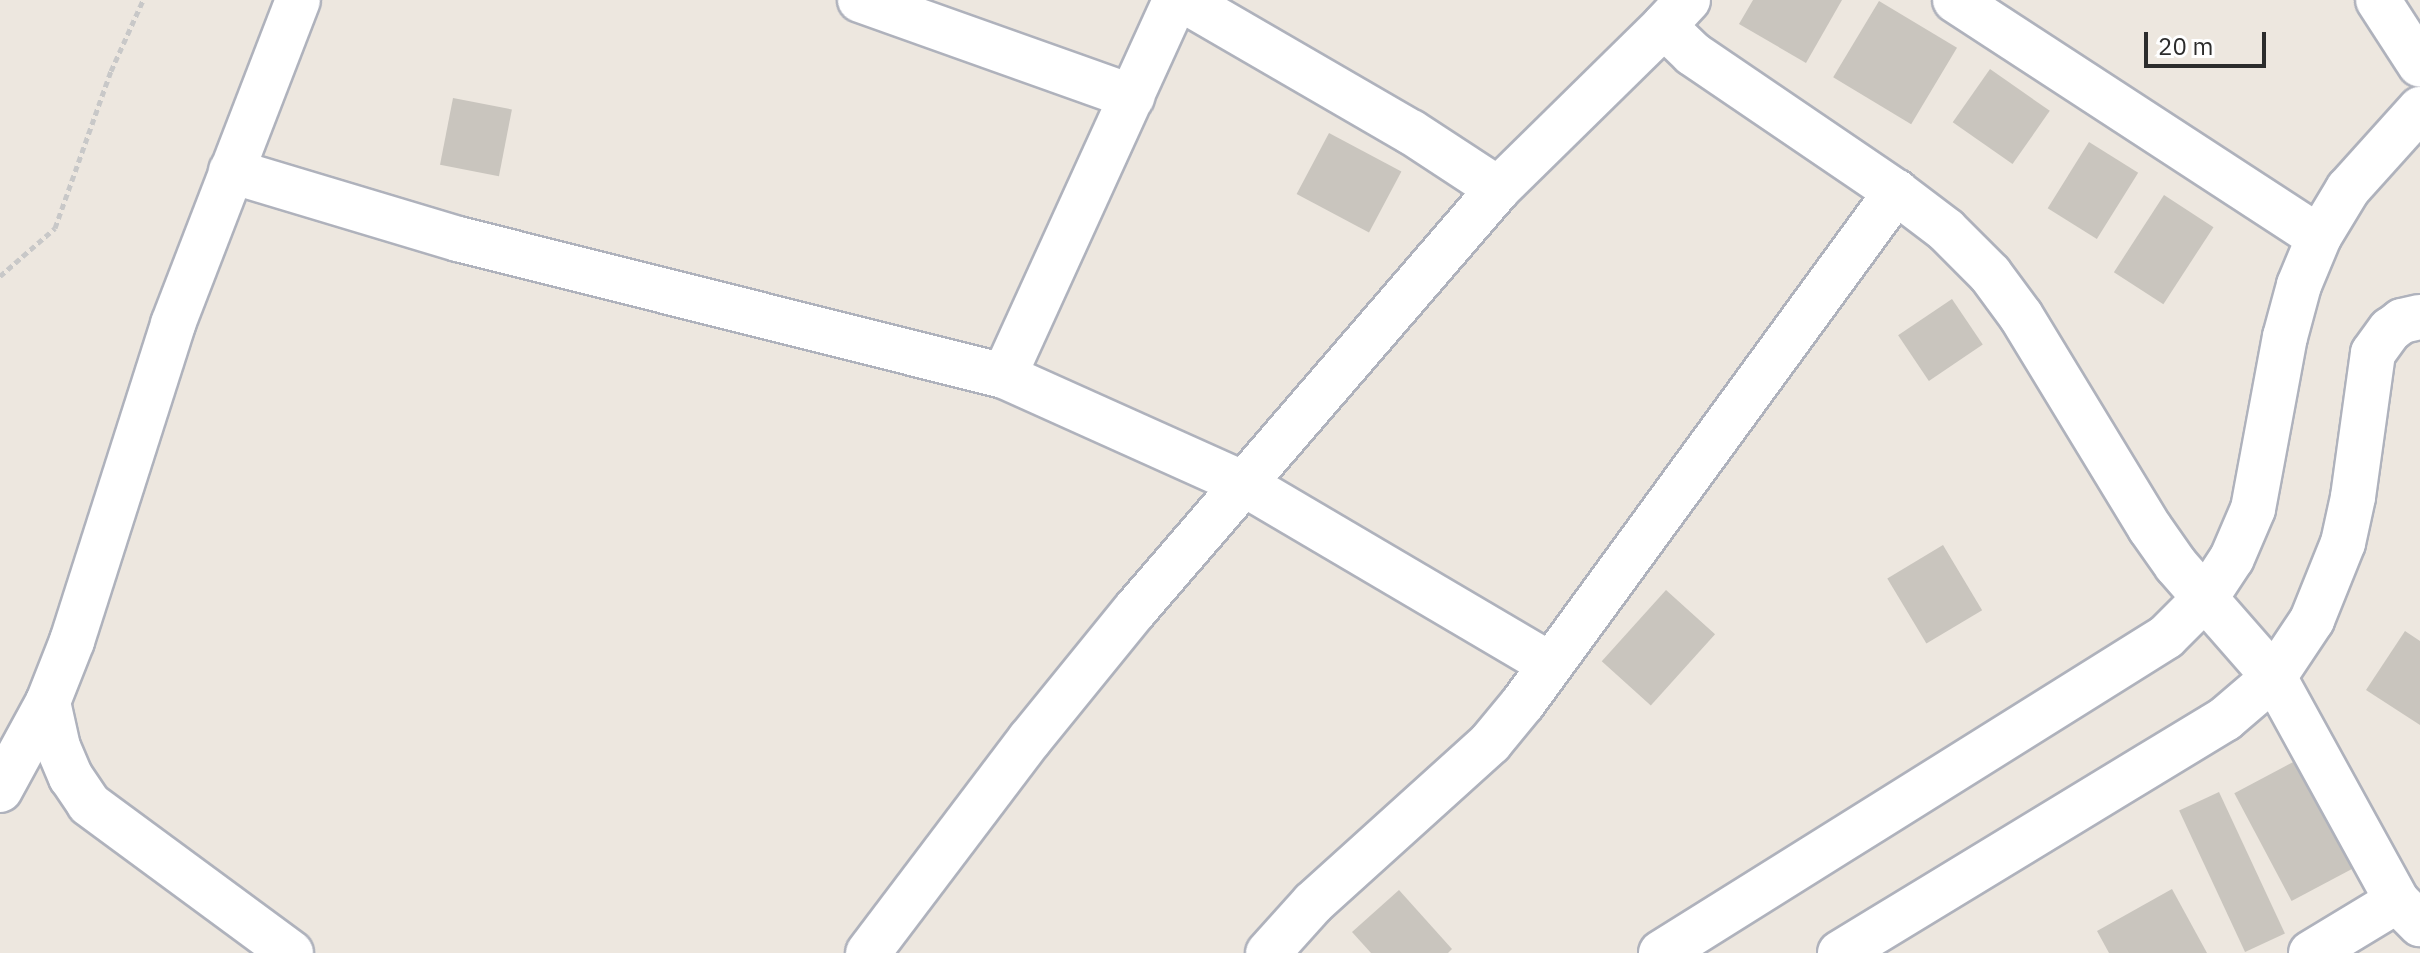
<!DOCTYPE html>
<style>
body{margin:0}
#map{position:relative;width:2420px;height:953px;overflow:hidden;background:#ede7df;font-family:"IBM Plex Sans",sans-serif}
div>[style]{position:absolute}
.building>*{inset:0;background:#c9c5be;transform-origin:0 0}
.path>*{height:5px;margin-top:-2.5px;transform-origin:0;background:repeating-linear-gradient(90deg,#c8c8c8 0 6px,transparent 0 10px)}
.roads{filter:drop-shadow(2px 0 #afb2bc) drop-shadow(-2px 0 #afb2bc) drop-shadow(0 2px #afb2bc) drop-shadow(0 -2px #afb2bc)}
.minor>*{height:44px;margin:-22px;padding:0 22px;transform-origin:22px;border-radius:22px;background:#fff}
span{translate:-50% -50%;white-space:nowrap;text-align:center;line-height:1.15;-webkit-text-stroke:8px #fff;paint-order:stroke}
.scale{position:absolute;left:2144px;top:32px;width:122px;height:36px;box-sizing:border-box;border:4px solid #2c2c2c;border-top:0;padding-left:10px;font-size:24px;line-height:28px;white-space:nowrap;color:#2c2c2c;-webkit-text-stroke:6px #fff;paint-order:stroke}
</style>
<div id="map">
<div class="building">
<div style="clip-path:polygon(1753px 0,1842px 0,1806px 63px,1739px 24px)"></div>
<div style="left:1879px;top:1px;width:91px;height:89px;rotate:31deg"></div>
<div style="left:1990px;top:69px;width:73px;height:65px;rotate:35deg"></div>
<div style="left:453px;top:98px;width:60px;height:68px;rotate:11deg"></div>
<div style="left:1329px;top:133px;width:82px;height:69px;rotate:28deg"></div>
<div style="left:2089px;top:142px;width:58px;height:78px;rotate:32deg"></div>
<div style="left:2164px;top:195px;width:59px;height:92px;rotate:33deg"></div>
<div style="left:1952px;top:299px;width:55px;height:65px;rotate:56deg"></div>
<div style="left:1943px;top:545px;width:76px;height:65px;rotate:59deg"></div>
<div style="left:1666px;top:590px;width:66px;height:96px;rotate:42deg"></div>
<div style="clip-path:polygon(2405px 631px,2420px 641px,2420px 725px,2366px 690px)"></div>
<div style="left:2297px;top:760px;width:122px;height:71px;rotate:62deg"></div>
<div style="left:2219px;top:792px;width:156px;height:44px;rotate:65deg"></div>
<div style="clip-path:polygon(2172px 889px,2207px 953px,2109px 953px,2097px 931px)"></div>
<div style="clip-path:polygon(1399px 890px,1452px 949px,1448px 953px,1371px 953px,1352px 932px)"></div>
</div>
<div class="path">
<div style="left:0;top:276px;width:73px;rotate:-41.1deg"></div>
<div style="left:55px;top:228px;width:167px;rotate:-70.4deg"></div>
<div style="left:111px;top:71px;width:78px;rotate:-65.7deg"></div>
</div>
<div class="roads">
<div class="minor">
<div style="left:860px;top:0;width:289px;rotate:19.6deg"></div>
<div style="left:1183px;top:0;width:263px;rotate:30.1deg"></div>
<div style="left:1411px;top:132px;width:104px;rotate:33.2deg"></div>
<div style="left:1688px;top:0;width:35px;rotate:133deg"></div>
<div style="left:1664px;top:26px;width:40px;rotate:44deg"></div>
<div style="left:1693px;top:54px;width:245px;rotate:34.2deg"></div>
<div style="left:1896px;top:192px;width:63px;rotate:37.2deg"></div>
<div style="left:1946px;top:230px;width:62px;rotate:45deg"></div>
<div style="left:1990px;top:274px;width:52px;rotate:53.6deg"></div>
<div style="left:2021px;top:316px;width:248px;rotate:58.7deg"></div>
<div style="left:2150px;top:528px;width:45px;rotate:54.9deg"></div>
<div style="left:2176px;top:565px;width:149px;rotate:48.8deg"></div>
<div style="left:2274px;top:677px;width:256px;rotate:61.2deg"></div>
<div style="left:2397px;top:901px;width:33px;rotate:45deg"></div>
<div style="left:1955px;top:0;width:434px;rotate:33.1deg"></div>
<div style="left:2378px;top:0;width:77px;rotate:57.1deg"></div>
<div style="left:231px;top:171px;width:237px;rotate:16.7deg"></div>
<div style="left:458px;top:239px;width:563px;rotate:14.09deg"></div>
<div style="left:1004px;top:376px;width:263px;rotate:24.2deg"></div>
<div style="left:1244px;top:484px;width:355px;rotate:30.5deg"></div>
<div style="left:1004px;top:376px;width:413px;rotate:-65.5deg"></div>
<div style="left:48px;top:702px;width:46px;rotate:77.5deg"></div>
<div style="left:58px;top:747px;width:33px;rotate:67deg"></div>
<div style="left:71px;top:777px;width:32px;rotate:56deg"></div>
<div style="left:89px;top:804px;width:251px;rotate:36.4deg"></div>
<div style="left:0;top:790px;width:100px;rotate:-61.4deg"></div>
<div style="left:48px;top:702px;width:66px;rotate:-68.5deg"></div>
<div style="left:72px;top:641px;width:333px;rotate:-72.3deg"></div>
<div style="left:173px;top:324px;width:347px;rotate:-68.9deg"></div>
<div style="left:868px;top:953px;width:268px;rotate:-52.9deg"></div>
<div style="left:1030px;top:739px;width:166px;rotate:-50.9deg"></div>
<div style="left:1135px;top:610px;width:556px;rotate:-49.23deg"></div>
<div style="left:1498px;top:189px;width:233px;rotate:-44.5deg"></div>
<div style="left:1268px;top:953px;width:67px;rotate:-48deg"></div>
<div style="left:1313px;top:903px;width:239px;rotate:-42.1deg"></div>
<div style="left:1490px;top:743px;width:52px;rotate:-50.5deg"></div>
<div style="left:1523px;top:703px;width:633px;rotate:-53.87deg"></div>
<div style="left:1661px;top:953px;width:596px;rotate:-32.04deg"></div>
<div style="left:2166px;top:637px;width:58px;rotate:-45deg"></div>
<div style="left:2207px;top:596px;width:45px;rotate:-56.7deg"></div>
<div style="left:2232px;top:558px;width:53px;rotate:-66.8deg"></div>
<div style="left:2253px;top:509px;width:175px;rotate:-79.5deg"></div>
<div style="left:2285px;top:337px;width:54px;rotate:-74.9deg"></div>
<div style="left:2299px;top:285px;width:52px;rotate:-67.4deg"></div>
<div style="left:2319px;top:237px;width:56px;rotate:-58.9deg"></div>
<div style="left:2348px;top:189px;width:108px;rotate:-48deg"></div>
<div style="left:1840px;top:953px;width:451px;rotate:-31.3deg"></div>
<div style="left:2225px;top:719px;width:65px;rotate:-40.6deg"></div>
<div style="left:2274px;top:677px;width:69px;rotate:-56.3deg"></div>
<div style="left:2312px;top:620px;width:83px;rotate:-68.1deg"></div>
<div style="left:2343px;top:543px;width:47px;rotate:-77.7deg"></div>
<div style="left:2353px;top:497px;width:145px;rotate:-82.1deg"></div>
<div style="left:2373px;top:353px;width:29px;rotate:-54deg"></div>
<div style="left:2390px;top:330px;width:15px;rotate:-37deg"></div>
<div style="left:2402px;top:321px;width:18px;rotate:-13deg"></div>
<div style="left:2311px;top:953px;width:100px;rotate:-31.2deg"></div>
</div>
</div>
<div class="scale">20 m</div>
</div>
